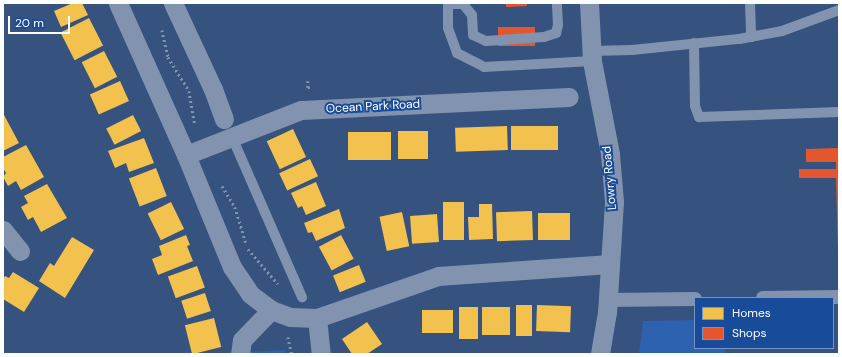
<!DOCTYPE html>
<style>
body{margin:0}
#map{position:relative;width:842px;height:357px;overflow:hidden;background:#36527e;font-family:"DM Sans",sans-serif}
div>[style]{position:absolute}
.green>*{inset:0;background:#2d62b1}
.homes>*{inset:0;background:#f2c14e;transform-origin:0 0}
.shops>*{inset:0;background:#e4572e;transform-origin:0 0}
.path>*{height:2.5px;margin-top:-1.25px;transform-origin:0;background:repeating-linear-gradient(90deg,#8193af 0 2px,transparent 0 5px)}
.service>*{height:10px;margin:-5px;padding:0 5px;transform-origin:5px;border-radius:5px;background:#8193af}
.pedestrian>*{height:14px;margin:-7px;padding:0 7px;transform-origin:7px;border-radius:7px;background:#8193af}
.minor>*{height:19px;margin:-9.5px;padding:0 9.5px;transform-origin:9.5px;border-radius:9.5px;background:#8193af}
span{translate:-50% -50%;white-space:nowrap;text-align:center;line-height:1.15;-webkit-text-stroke:4px #194b9b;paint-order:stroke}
.street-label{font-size:12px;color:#fff}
.frame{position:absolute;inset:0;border:4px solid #fff;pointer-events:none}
.legend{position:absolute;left:694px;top:297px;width:140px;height:52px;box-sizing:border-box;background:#194b9b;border:1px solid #7593c3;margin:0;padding:5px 7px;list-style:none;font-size:12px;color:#fff}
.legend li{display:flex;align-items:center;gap:8px;height:20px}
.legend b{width:20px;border:1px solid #7593c3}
.scale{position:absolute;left:8px;top:16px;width:62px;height:18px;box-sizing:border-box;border:2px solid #fff;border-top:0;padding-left:5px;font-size:12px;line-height:14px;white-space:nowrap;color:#fff;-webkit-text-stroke:3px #194b9b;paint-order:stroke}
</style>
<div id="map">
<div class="green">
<div style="clip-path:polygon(695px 320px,695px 348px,725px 348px,725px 354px,639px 354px,643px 321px)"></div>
<div style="clip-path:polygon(285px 350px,286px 354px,247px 354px,247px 352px)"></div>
</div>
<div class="homes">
<div style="clip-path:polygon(73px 3px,82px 3px,88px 15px,61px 27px,54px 11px)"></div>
<div style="left:89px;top:18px;width:31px;height:32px;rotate:63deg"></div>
<div style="left:104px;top:51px;width:29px;height:25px;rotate:63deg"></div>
<div style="left:120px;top:81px;width:22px;height:33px;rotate:66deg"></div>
<div style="clip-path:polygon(3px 113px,19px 143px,3px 151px)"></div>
<div style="left:133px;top:115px;width:18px;height:30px;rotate:63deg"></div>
<div style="left:507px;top:126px;width:24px;height:52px;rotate:88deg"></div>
<div style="left:558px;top:126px;width:24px;height:47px;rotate:90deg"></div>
<div style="left:293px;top:129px;width:31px;height:29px;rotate:65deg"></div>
<div style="left:428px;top:131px;width:28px;height:30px;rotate:90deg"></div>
<div style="left:391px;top:132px;width:28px;height:43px;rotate:90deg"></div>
<div style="clip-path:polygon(144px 138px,154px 163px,129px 172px,126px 163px,115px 168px,108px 151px)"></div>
<div style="clip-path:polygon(26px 145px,44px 177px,21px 190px,16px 181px,8px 186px,3px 177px,6px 173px,3px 168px,3px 157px)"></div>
<div style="left:310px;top:159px;width:19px;height:34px;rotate:65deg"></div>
<div style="left:156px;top:168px;width:30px;height:29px;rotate:69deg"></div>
<div style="clip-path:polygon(316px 182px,326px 206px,306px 215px,302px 206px,298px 208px,291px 193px)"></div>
<div style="clip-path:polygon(47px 184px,67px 218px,41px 232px,33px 217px,28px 220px,21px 207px,28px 203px,24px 196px)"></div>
<div style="left:171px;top:202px;width:30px;height:26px;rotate:64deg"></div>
<div style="left:443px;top:202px;width:21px;height:38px"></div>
<div style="clip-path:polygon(479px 204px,492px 204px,493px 239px,469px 240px,468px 217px,479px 217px)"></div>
<div style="clip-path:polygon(339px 209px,345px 228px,316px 241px,312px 232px,308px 233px,304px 223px)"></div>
<div style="left:532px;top:211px;width:29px;height:36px;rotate:88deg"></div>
<div style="left:402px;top:212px;width:35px;height:23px;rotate:78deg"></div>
<div style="left:538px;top:213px;width:32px;height:27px"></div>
<div style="left:437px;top:214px;width:28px;height:27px;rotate:86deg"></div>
<div style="clip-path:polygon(186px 235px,190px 245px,187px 246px,193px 261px,158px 275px,152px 259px,162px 255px,159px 246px)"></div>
<div style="left:341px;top:235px;width:27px;height:25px;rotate:62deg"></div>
<div style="clip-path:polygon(72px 237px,94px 250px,65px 298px,39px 281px,50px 263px,54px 266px)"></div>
<div style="left:359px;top:265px;width:18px;height:28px;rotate:68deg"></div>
<div style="left:197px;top:266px;width:23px;height:31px;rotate:70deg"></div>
<div style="clip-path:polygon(13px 272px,39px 288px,24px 312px,3px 299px,3px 279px,5px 276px,9px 278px)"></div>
<div style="left:205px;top:293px;width:19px;height:25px;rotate:72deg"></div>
<div style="left:516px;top:305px;width:16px;height:31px"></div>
<div style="left:537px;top:305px;width:34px;height:26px;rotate:2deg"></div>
<div style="left:459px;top:307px;width:19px;height:32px"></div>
<div style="left:482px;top:307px;width:28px;height:28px"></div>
<div style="left:422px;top:310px;width:31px;height:23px"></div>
<div style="left:214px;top:318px;width:30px;height:30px;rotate:76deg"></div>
<div style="clip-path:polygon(367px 322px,382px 344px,367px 354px,352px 354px,342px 339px)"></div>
</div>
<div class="shops">
<div style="clip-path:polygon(506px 3px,527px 3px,527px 6px,506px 7px)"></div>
<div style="left:535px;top:27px;width:19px;height:37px;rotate:90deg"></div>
<div style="clip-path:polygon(839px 148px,839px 252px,838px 252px,836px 178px,799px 178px,799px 169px,836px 169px,836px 162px,806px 162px,806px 149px)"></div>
</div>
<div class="path">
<div style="left:162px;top:30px;width:28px;rotate:77deg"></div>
<div style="left:168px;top:57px;width:40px;rotate:58deg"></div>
<div style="left:189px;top:91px;width:34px;rotate:80deg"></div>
<div style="left:308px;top:81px;width:7px;rotate:90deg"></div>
<div style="left:308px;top:88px;width:2px"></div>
<div style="left:222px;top:186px;width:25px;rotate:58deg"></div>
<div style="left:235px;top:207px;width:39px;rotate:73deg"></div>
<div style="left:248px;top:249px;width:46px;rotate:49.4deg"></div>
<div style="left:288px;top:337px;width:17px;rotate:77deg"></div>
</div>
<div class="service">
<div style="left:448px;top:3px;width:25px;rotate:90deg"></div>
<div style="left:448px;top:28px;width:27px;rotate:70deg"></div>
<div style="left:457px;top:53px;width:30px;rotate:27deg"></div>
<div style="left:484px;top:67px;width:108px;rotate:-3.2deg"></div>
<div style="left:750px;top:3px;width:34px;rotate:88deg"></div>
<div style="left:448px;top:4px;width:15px"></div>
<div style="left:463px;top:4px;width:14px;rotate:51deg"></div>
<div style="left:472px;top:15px;width:20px;rotate:87deg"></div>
<div style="left:473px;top:35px;width:14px;rotate:25deg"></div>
<div style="left:486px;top:41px;width:58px;rotate:-3.9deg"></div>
<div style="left:544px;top:37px;width:13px;rotate:-18deg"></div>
<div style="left:556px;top:33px;width:8px;rotate:-76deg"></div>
<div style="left:558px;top:25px;width:22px;rotate:-93deg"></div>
<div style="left:694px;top:43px;width:63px;rotate:89.1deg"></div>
<div style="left:695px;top:106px;width:12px;rotate:70deg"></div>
<div style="left:699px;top:117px;width:140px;rotate:-2deg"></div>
<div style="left:591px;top:51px;width:41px;rotate:-1.4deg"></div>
<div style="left:632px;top:50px;width:108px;rotate:-5.9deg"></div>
<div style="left:739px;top:39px;width:44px;rotate:-10.5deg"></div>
<div style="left:782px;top:31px;width:61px;rotate:-20.2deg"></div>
<div style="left:232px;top:137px;width:175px;rotate:66.4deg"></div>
</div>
<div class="pedestrian">
<div style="left:763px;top:298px;width:76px;rotate:-0.8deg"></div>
<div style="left:607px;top:300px;width:88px;rotate:-0.7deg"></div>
</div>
<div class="minor">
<div style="left:118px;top:3px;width:167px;rotate:65.9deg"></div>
<div style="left:186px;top:155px;width:121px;rotate:67.7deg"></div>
<div style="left:232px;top:267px;width:32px;rotate:56deg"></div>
<div style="left:250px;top:294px;width:26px;rotate:37deg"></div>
<div style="left:271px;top:310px;width:20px;rotate:20deg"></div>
<div style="left:290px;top:317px;width:27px;rotate:2deg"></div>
<div style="left:317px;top:318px;width:128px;rotate:-19.1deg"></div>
<div style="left:438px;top:276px;width:172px;rotate:-4deg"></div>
<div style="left:173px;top:3px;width:95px;rotate:65.1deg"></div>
<div style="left:213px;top:89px;width:32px;rotate:70deg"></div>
<div style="left:589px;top:3px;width:58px;rotate:87deg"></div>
<div style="left:592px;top:61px;width:95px;rotate:79deg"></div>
<div style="left:610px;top:154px;width:48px;rotate:85.2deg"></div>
<div style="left:614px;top:202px;width:110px;rotate:93.6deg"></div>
<div style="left:607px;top:312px;width:43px;rotate:99.5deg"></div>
<div style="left:186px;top:155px;width:123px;rotate:-21.4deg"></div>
<div style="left:301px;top:110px;width:268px;rotate:-2.8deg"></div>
<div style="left:3px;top:230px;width:27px;rotate:51deg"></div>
<div style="left:317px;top:318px;width:36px;rotate:84deg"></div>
<div style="left:240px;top:354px;width:14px;rotate:-82deg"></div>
<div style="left:242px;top:340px;width:42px;rotate:-46deg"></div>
</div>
<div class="street-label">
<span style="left:373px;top:107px;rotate:-3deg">Ocean Park Road</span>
<span style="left:610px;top:178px;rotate:-95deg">Lowry Road</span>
</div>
<div class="frame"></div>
<ul class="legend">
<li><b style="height:11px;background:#f2c14e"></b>Homes</li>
<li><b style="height:11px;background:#e4572e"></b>Shops</li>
</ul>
<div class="scale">20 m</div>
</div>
